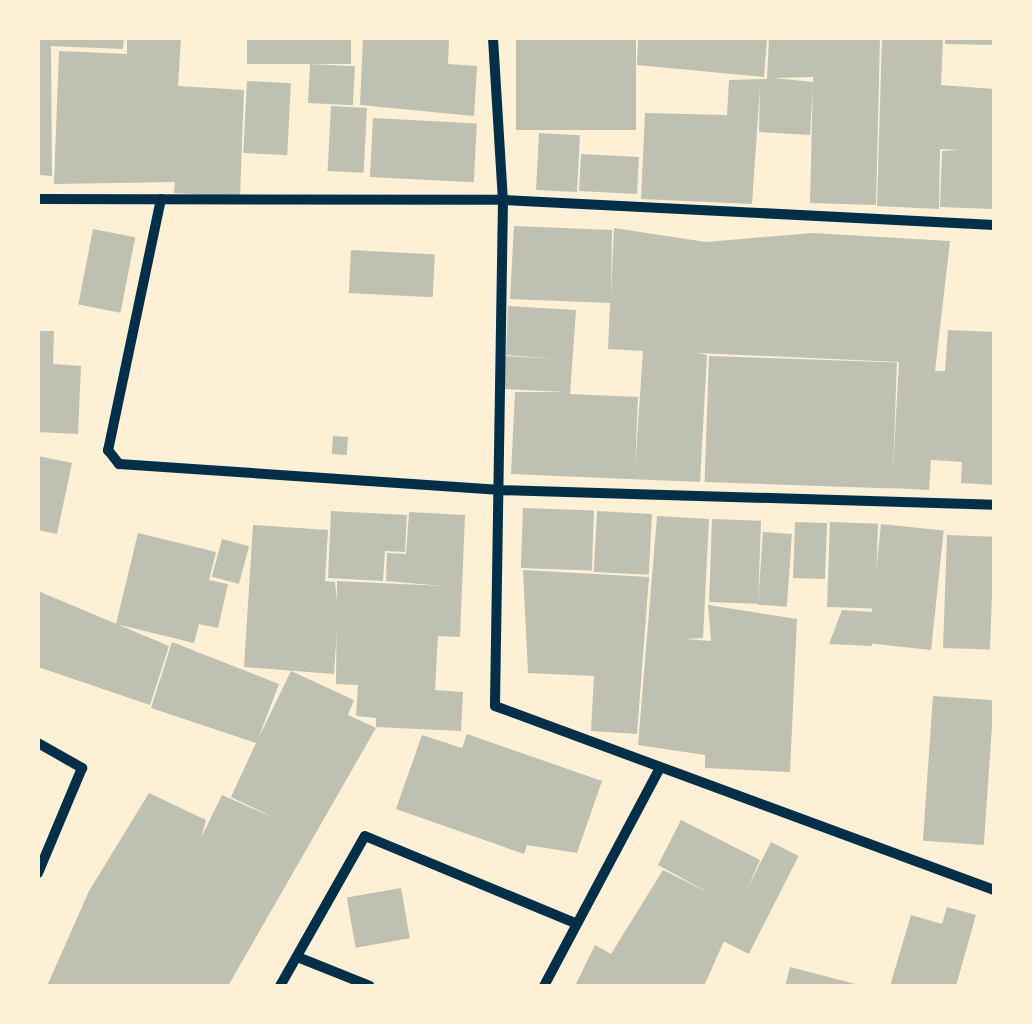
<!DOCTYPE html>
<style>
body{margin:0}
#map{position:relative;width:1032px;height:1024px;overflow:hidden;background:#fdf0d5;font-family:"Public Sans",sans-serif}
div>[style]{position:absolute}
.building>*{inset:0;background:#bec0b2;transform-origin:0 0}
.minor>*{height:10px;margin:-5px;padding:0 5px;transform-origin:5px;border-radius:5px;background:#003049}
span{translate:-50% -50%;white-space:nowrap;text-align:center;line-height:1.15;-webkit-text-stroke:8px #fdf0d5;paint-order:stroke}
.frame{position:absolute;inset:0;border:40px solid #fdf0d5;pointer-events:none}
</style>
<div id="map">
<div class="building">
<div style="clip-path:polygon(38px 38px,124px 38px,123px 49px,51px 46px,52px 176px,38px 175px)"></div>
<div style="clip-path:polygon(127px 38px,181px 39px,178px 86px,244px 90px,240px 197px,174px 193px,175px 182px,54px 184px,59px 51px,127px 54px)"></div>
<div style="left:247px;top:38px;width:104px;height:26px"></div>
<div style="clip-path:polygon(363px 38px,449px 38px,448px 64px,477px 66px,474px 116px,360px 105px)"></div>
<div style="left:516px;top:38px;width:120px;height:92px"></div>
<div style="clip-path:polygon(638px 38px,767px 38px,764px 77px,637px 65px)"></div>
<div style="clip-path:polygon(769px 38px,880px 38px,876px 205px,810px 203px,813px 77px,774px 78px,813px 82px,810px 135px,759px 132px,760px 87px,752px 204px,641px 199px,645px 113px,727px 115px,729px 80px,767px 79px)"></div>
<div style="clip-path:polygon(882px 38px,943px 38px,941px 85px,994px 89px,994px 209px,940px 207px,942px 151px,958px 150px,940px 149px,939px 209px,877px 206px)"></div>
<div style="clip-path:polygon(945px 38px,994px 38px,994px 45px,945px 44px)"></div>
<div style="left:310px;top:64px;width:45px;height:39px;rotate:3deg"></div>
<div style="left:247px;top:81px;width:44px;height:72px;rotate:3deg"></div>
<div style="left:331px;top:106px;width:36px;height:65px;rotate:3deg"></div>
<div style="left:373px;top:118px;width:104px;height:59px;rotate:3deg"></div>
<div style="left:539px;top:133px;width:41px;height:57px;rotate:3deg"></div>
<div style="left:581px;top:154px;width:58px;height:37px;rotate:3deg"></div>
<div style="clip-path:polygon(514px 226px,612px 230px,611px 296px,614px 228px,706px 242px,812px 233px,950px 241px,935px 371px,945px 371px,948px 330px,994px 332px,994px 485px,961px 483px,962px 462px,931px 460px,929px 490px,892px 488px,899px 362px,698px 353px,707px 355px,700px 482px,511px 474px,515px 392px,566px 392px,503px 389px,504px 356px,560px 359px,506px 355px,508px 306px,576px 310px,570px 394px,638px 397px,635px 469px,643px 351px,608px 349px,610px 303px,510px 299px)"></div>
<div style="left:93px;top:229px;width:43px;height:77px;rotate:11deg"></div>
<div style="left:351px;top:250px;width:84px;height:43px;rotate:3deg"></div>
<div style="clip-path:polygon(38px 331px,54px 331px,53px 364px,81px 366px,78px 434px,38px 432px)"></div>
<div style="left:709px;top:356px;width:188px;height:126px;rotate:2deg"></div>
<div style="left:333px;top:436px;width:15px;height:18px;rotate:4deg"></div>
<div style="clip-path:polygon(38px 456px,72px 463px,57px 534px,38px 530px)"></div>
<div style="left:523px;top:508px;width:71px;height:60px;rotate:2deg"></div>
<div style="clip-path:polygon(331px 511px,407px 515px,405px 552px,385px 551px,383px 581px,328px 578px)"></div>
<div style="left:597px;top:511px;width:55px;height:61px;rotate:3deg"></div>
<div style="clip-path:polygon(409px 512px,465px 515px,460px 637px,438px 636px,435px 690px,463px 692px,461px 731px,376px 727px,376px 718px,356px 716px,358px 685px,336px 684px,337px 581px,443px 586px,386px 581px,387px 553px,406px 554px)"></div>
<div style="clip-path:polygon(657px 516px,709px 519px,703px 638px,685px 639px,711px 641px,708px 605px,797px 619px,790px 772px,705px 768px,705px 755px,638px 745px)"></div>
<div style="left:712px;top:519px;width:49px;height:83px;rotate:2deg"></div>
<div style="left:795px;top:522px;width:32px;height:56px;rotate:2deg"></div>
<div style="left:830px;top:522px;width:48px;height:85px;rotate:2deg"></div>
<div style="left:881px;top:524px;width:63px;height:120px;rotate:6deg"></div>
<div style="clip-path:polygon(253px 525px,328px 530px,325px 581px,335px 582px,338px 612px,334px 674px,244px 667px)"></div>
<div style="left:763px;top:532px;width:29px;height:73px;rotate:4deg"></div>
<div style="clip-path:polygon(138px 533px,216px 552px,209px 580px,228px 584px,218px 628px,199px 624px,194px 643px,116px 624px)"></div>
<div style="left:947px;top:535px;width:47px;height:113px;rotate:2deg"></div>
<div style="left:222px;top:539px;width:28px;height:39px;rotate:15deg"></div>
<div style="clip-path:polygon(523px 570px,649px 577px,637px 734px,591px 731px,594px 676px,528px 673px)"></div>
<div style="clip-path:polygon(38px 591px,169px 646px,150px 705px,38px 667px)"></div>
<div style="clip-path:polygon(842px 610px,874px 612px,872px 646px,829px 644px)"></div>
<div style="clip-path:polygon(172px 642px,279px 684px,258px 739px,291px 671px,354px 700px,348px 715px,376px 728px,228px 986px,47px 986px,89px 891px,149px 793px,206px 820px,201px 838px,222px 795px,279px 820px,231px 797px,256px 743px,151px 708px)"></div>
<div style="left:933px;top:696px;width:61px;height:145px;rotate:4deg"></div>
<div style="clip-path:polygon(467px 734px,602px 781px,577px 853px,527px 845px,524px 854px,396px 809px,422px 735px,462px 748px)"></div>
<div style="clip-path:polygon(681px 820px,760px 860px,704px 986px,576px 984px,595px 945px,611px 954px,663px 870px,711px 894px,658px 865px)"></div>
<div style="left:771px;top:842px;width:31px;height:110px;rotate:27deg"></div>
<div style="left:401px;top:888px;width:51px;height:55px;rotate:80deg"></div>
<div style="clip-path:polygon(947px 907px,976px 915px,956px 986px,890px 986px,911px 915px,942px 924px)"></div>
<div style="clip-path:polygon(790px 967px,859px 985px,859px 986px,785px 986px)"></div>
</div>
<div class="minor">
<div style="left:493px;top:38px;width:162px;rotate:86.5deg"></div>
<div style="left:503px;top:200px;width:506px;rotate:90.91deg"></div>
<div style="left:495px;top:706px;width:532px;rotate:20.24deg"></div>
<div style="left:38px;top:199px;width:465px;rotate:0.1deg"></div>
<div style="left:503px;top:200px;width:492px;rotate:2.9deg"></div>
<div style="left:161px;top:199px;width:257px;rotate:101.9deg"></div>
<div style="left:108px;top:450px;width:18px;rotate:52deg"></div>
<div style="left:119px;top:464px;width:379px;rotate:3.9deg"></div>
<div style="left:497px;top:490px;width:497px;rotate:1.7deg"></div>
<div style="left:38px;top:743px;width:51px;rotate:29.6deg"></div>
<div style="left:82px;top:768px;width:114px;rotate:112.7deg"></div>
<div style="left:300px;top:958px;width:75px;rotate:21.8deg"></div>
<div style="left:280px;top:986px;width:172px;rotate:-60.5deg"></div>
<div style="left:365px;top:836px;width:227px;rotate:22.5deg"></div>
<div style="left:544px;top:986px;width:245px;rotate:-62deg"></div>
</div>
<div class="frame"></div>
</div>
